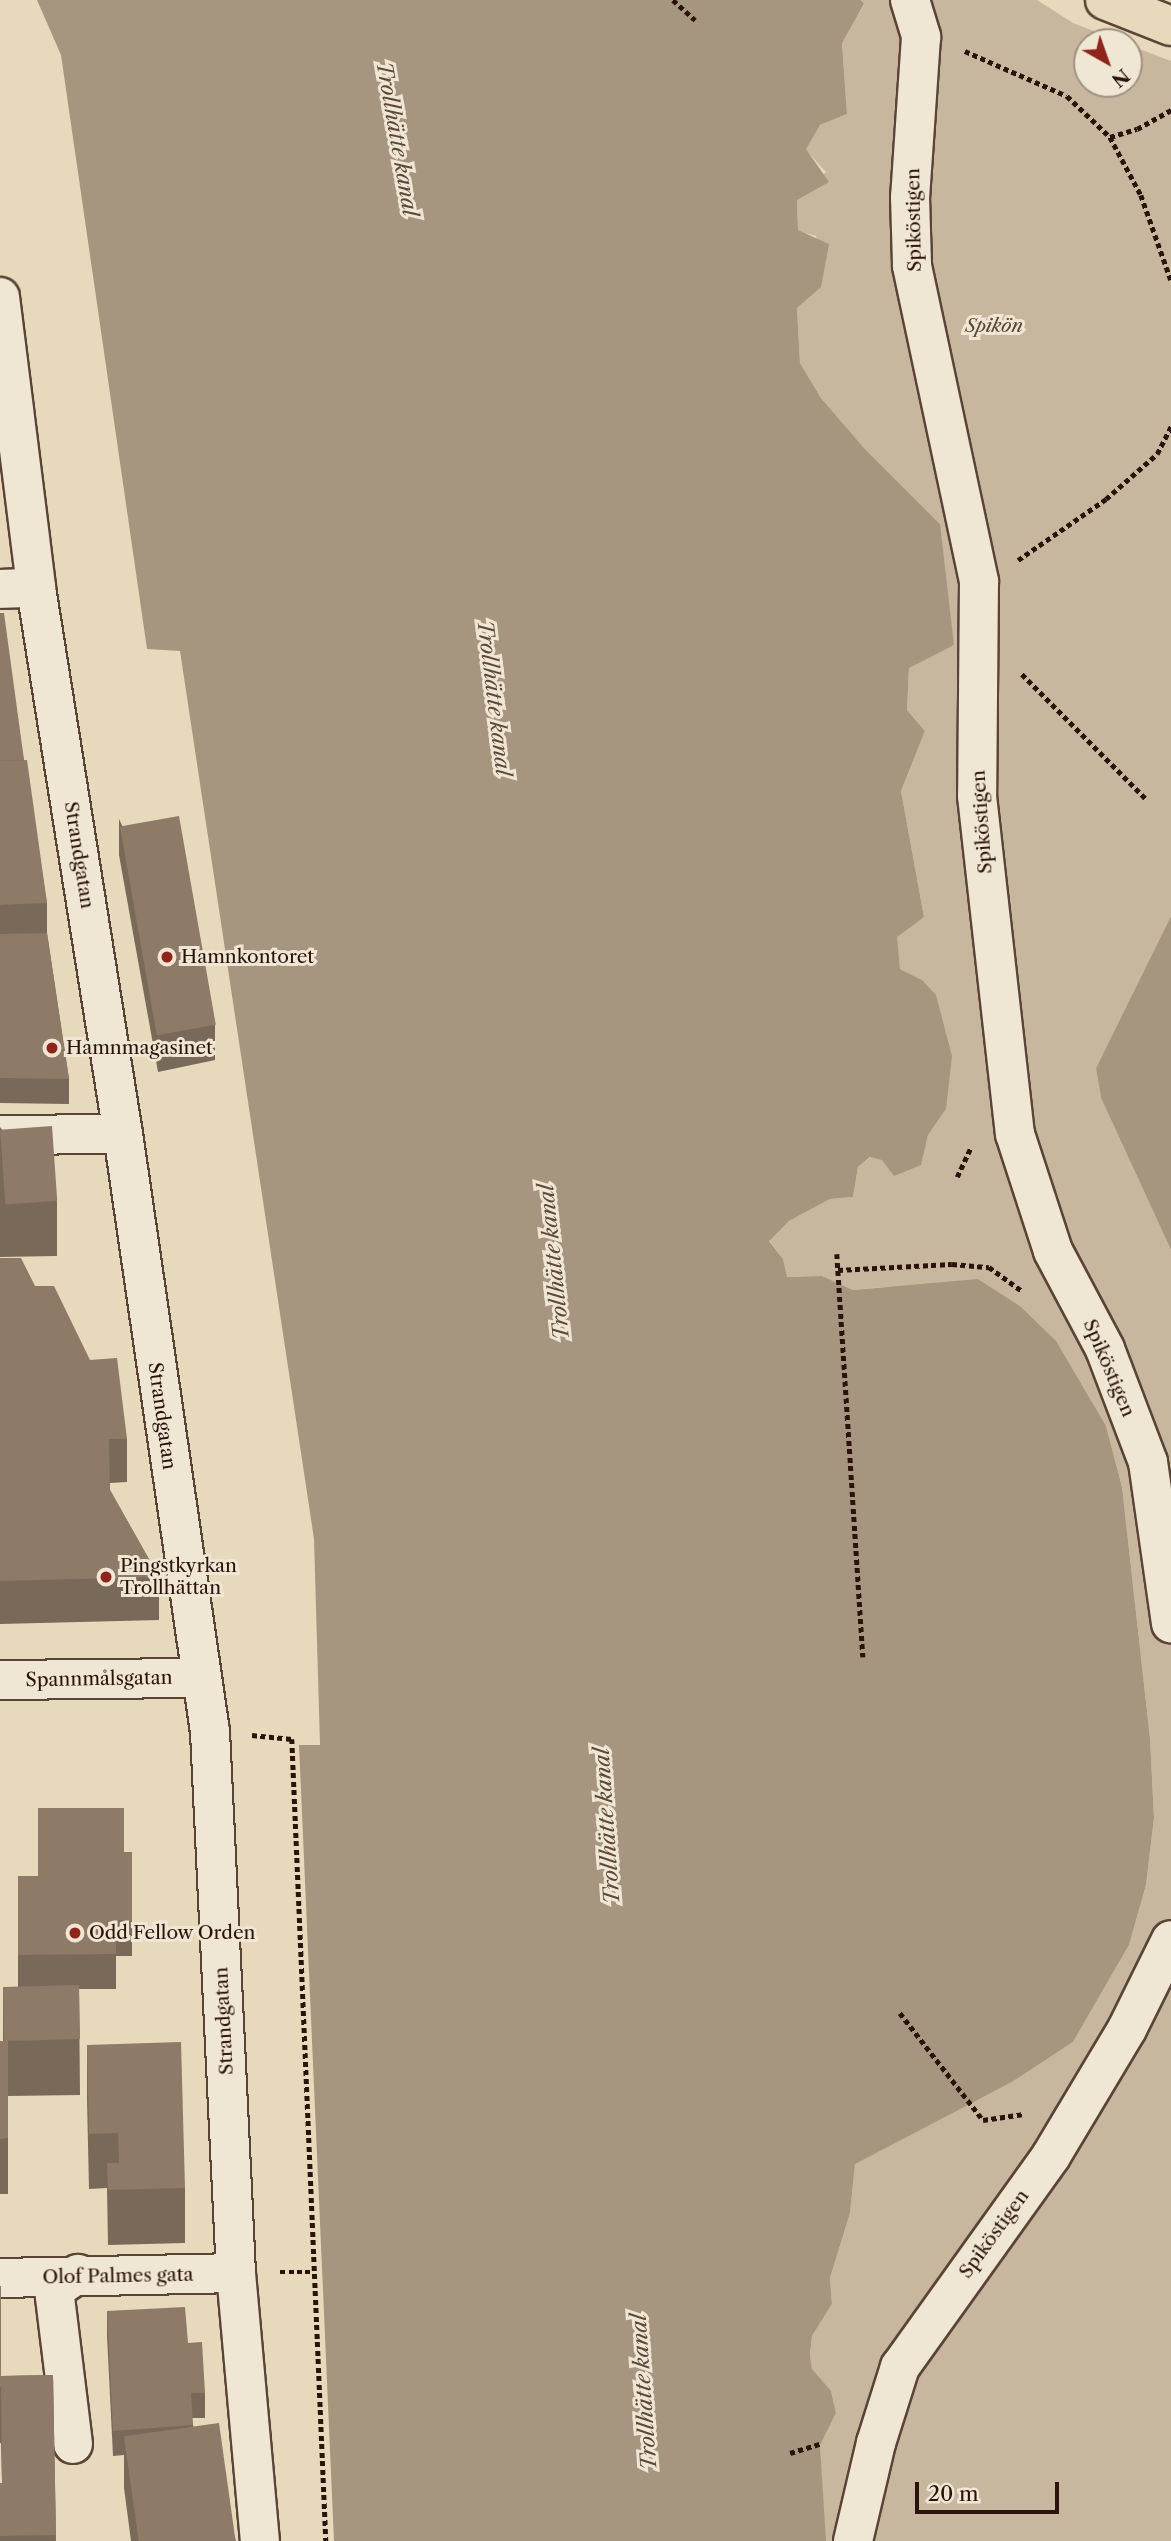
<!DOCTYPE html>
<meta charset="utf-8">
<style>
body{margin:0}
#map{position:relative;width:1171px;height:2541px;overflow:hidden;background:#e7d9bc;font-family:"Libre Caslon Text",serif}
div>[style]{position:absolute}
.green>*{inset:0;background:#c7b79e}
.water>*{inset:0;background:#a7967f}
.path>*{height:4.5px;margin-top:-2.25px;transform-origin:0;background:repeating-linear-gradient(90deg,#2b130a 0 5px,transparent 0 8.5px)}
.roads{filter:drop-shadow(2px 0 #5a4436) drop-shadow(-2px 0 #5a4436) drop-shadow(0 2px #5a4436) drop-shadow(0 -2px #5a4436)}
.minor>*{height:38px;margin:-19px;padding:0 19px;transform-origin:19px;border-radius:19px;background:#efe6d3}
.major>*{height:38px;margin:-19px;padding:0 19px;transform-origin:19px;border-radius:19px;background:#e7d9bc}
.wall>*{inset:0;background:#796959}
.building>*{inset:0;background:#8d7a67;transform-origin:0 0}
.dots>*{width:19px;height:19px;translate:-50% -50%;box-sizing:border-box;border:4px solid #efe6d3;border-radius:50%}
span{translate:-50% -50%;white-space:nowrap;text-align:center;line-height:1.15;-webkit-text-stroke:6px #efe6d3;paint-order:stroke}
.street-label{font-size:19px;color:#2b130a}
.park-label{font-size:19px;color:#5a4436;font-style:italic}
.poi-label{font-size:19px;color:#2b130a}
.left{translate:0 -50%;text-align:left}
.water-label{font-size:21px;color:#5d4739;font-style:italic}
.north{position:absolute;left:1073px;top:28px;width:70px;height:70px;box-sizing:border-box;background:#efe6d3;border:2px solid #a19283;border-radius:50%;rotate:140deg;font-size:19px;font-weight:700;line-height:28px;text-align:center;color:#2b130a}
.north::after{content:'';display:block;margin:auto;width:24px;height:32px;background:#8f2418;clip-path:polygon(50% 0,100% 100%,50% 72%,0 100%)}
.scale{position:absolute;left:915px;top:2482px;width:144px;height:32px;box-sizing:border-box;border:4px solid #2b130a;border-top:0;padding-left:9px;font-size:21px;line-height:24px;white-space:nowrap;color:#2b130a;-webkit-text-stroke:5px #efe6d3;paint-order:stroke}
</style>
<div id="map">
<div class="green">
<div style="clip-path:polygon(861px 0,1037px 0,1073px 23px,1122px 42px,1087px 42px,1087px 84px,1129px 84px,1129px 45px,1171px 61px,1171px 916px,1096px 1068px,1101px 1098px,1171px 1250px,1171px 2541px,826px 2541px,825px 2537px,820px 2444px,836px 2413px,831px 2392px,812px 2369px,810px 2355px,812px 2336px,832px 2304px,830px 2278px,850px 2213px,855px 2163px,1012px 2082px,1073px 2042px,1129px 1945px,1146px 1885px,1154px 1818px,1150px 1738px,1122px 1487px,1106px 1426px,884px 1287px,853px 1290px,822px 1276px,786px 1277px,783px 1259px,769px 1240px,789px 1221px,830px 1199px,853px 1197px,858px 1167px,871px 1157px,920px 1165px,928px 1135px,946px 1109px,922px 980px,900px 969px,896px 936px,924px 917px,901px 791px,925px 731px,907px 710px,909px 668px,940px 524px,864px 448px,821px 398px,800px 363px,797px 308px,821px 286px,825px 261px,816px 236px,798px 231px,797px 200px,826px 172px,805px 149px,820px 125px,847px 114px,842px 42px,864px 5px)"></div>
</div>
<div class="water">
<div style="clip-path:polygon(37px 0,861px 0,864px 4px,842px 43px,847px 114px,820px 125px,806px 149px,829px 182px,797px 200px,798px 230px,829px 244px,821px 287px,797px 308px,800px 363px,821px 398px,864px 448px,940px 524px,954px 645px,909px 668px,907px 710px,925px 731px,901px 791px,924px 917px,897px 937px,900px 969px,922px 980px,936px 995px,952px 1056px,946px 1109px,928px 1135px,921px 1165px,894px 1176px,882px 1160px,870px 1157px,858px 1167px,853px 1197px,830px 1199px,789px 1221px,769px 1241px,783px 1259px,787px 1277px,822px 1276px,853px 1290px,978px 1279px,1021px 1307px,1056px 1341px,1106px 1426px,1122px 1487px,1150px 1738px,1154px 1818px,1146px 1885px,1129px 1945px,1073px 2042px,1012px 2082px,855px 2164px,850px 2213px,830px 2278px,832px 2304px,812px 2336px,810px 2355px,812px 2369px,831px 2391px,836px 2413px,820px 2445px,826px 2541px,334px 2541px,299px 1745px,320px 1745px,314px 1539px,180px 651px,147px 649px,61px 55px)"></div>
<div style="clip-path:polygon(1171px 916px,1171px 1250px,1101px 1098px,1096px 1068px)"></div>
</div>
<div class="path">
<div style="left:673px;top:0;width:30px;rotate:42deg"></div>
<div style="left:965px;top:51px;width:111px;rotate:23.8deg"></div>
<div style="left:1067px;top:96px;width:59px;rotate:43.6deg"></div>
<div style="left:1110px;top:137px;width:66px;rotate:61.9deg"></div>
<div style="left:1141px;top:195px;width:90px;rotate:70.6deg"></div>
<div style="left:1110px;top:137px;width:28px;rotate:-17deg"></div>
<div style="left:1137px;top:129px;width:39px;rotate:-29deg"></div>
<div style="left:1018px;top:560px;width:107px;rotate:-34.7deg"></div>
<div style="left:1106px;top:499px;width:68px;rotate:-41.4deg"></div>
<div style="left:1157px;top:454px;width:31px;rotate:-63deg"></div>
<div style="left:1022px;top:674px;width:177px;rotate:45.2deg"></div>
<div style="left:957px;top:1177px;width:33px;rotate:-65deg"></div>
<div style="left:837px;top:1254px;width:404px;rotate:86.3deg"></div>
<div style="left:838px;top:1270px;width:114px;rotate:-3deg"></div>
<div style="left:952px;top:1264px;width:37px;rotate:5deg"></div>
<div style="left:989px;top:1267px;width:41px;rotate:36deg"></div>
<div style="left:252px;top:1735px;width:40px;rotate:5.7deg"></div>
<div style="left:292px;top:1739px;width:803px;rotate:87.57deg"></div>
<div style="left:900px;top:2013px;width:135px;rotate:52.2deg"></div>
<div style="left:983px;top:2120px;width:41px;rotate:-8.3deg"></div>
<div style="left:280px;top:2272px;width:34px"></div>
<div style="left:790px;top:2453px;width:31px;rotate:-17deg"></div>
</div>
<div class="roads">
<div class="minor">
<div style="left:910px;top:0;width:39px;rotate:73deg"></div>
<div style="left:921px;top:37px;width:160px;rotate:93.9deg"></div>
<div style="left:910px;top:197px;width:69px;rotate:88.3deg"></div>
<div style="left:912px;top:266px;width:322px;rotate:78deg"></div>
<div style="left:979px;top:581px;width:215px;rotate:90.5deg"></div>
<div style="left:977px;top:796px;width:340px;rotate:83.6deg"></div>
<div style="left:1015px;top:1134px;width:123px;rotate:72deg"></div>
<div style="left:1053px;top:1251px;width:111px;rotate:62deg"></div>
<div style="left:1105px;top:1349px;width:121px;rotate:69.2deg"></div>
<div style="left:1148px;top:1462px;width:163px;rotate:81.9deg"></div>
<div style="left:0;top:297px;width:293px;rotate:82.9deg"></div>
<div style="left:36px;top:588px;width:553px;rotate:80.95deg"></div>
<div style="left:123px;top:1134px;width:604px;rotate:81.72deg"></div>
<div style="left:210px;top:1732px;width:542px;rotate:87.25deg"></div>
<div style="left:236px;top:2273px;width:269px;rotate:84.9deg"></div>
<div style="left:0;top:589px;width:36px;rotate:-2deg"></div>
<div style="left:0;top:1135px;width:123px;rotate:-0.5deg"></div>
<div style="left:0;top:1680px;width:199px;rotate:-0.6deg"></div>
<div style="left:0;top:2278px;width:236px;rotate:-1.2deg"></div>
<div style="left:73px;top:2444px;width:155px;rotate:-97deg"></div>
<div style="left:54px;top:2290px;width:29px;rotate:-34deg"></div>
<div style="left:853px;top:2541px;width:101px;rotate:-76.8deg"></div>
<div style="left:876px;top:2443px;width:80px;rotate:-72.5deg"></div>
<div style="left:900px;top:2367px;width:259px;rotate:-54.4deg"></div>
<div style="left:1051px;top:2156px;width:148px;rotate:-59.1deg"></div>
<div style="left:1127px;top:2029px;width:99px;rotate:-63.7deg"></div>
</div>
<div class="major">
<div style="left:1105px;top:0;width:71px;rotate:21.5deg"></div>
</div>
</div>
<div class="wall">
<div style="clip-path:polygon(0 613px,47px 903px,47px 933px,69px 1079px,69px 1104px,0 1103px)"></div>
<div style="clip-path:polygon(119px 819px,215px 1025px,215px 1060px,158px 1072px,119px 855px)"></div>
<div style="clip-path:polygon(0 1127px,57px 1201px,57px 1256px,0 1257px)"></div>
<div style="clip-path:polygon(0 1258px,35px 1286px,127px 1439px,127px 1482px,110px 1483px,110px 1490px,159px 1577px,159px 1620px,0 1624px)"></div>
<div style="clip-path:polygon(124px 1852px,132px 1852px,132px 1956px,116px 1956px,116px 1989px,79px 1989px,80px 2095px,8px 2096px,8px 2194px,0 2194px,0 2041px,3px 2041px,3px 1987px,18px 1987px,18px 1876px,38px 1876px)"></div>
<div style="clip-path:polygon(87px 2045px,185px 2188px,185px 2243px,108px 2245px,107px 2188px,89px 2189px,87px 2100px)"></div>
<div style="clip-path:polygon(0 2286px,1px 2376px,53px 2375px,56px 2541px,0 2541px,0 2483px,2px 2483px,1px 2443px,0 2443px)"></div>
<div style="clip-path:polygon(107px 2311px,188px 2343px,205px 2393px,205px 2418px,192px 2418px,193px 2425px,236px 2541px,131px 2541px,124px 2488px,124px 2455px,113px 2456px,107px 2336px)"></div>
</div>
<div class="building">
<div style="clip-path:polygon(0 613px,4px 613px,24px 760px,0 761px)"></div>
<div style="clip-path:polygon(27px 760px,47px 903px,0 905px,0 761px)"></div>
<div style="left:179px;top:816px;width:212px;height:60px;rotate:80deg"></div>
<div style="clip-path:polygon(47px 933px,69px 1079px,0 1078px,0 934px)"></div>
<div style="left:52px;top:1126px;width:75px;height:52px;rotate:86deg"></div>
<div style="clip-path:polygon(0 1258px,21px 1258px,35px 1286px,54px 1286px,90px 1360px,117px 1358px,127px 1439px,109px 1439px,110px 1490px,159px 1577px,0 1581px)"></div>
<div style="clip-path:polygon(38px 1808px,124px 1808px,124px 1852px,132px 1852px,132px 1921px,116px 1920px,116px 1954px,18px 1955px,18px 1876px,38px 1876px)"></div>
<div style="clip-path:polygon(79px 1985px,80px 2039px,8px 2041px,8px 2138px,0 2139px,0 2041px,4px 2041px,3px 1987px)"></div>
<div style="clip-path:polygon(181px 2042px,185px 2188px,108px 2190px,107px 2163px,119px 2163px,118px 2133px,89px 2134px,87px 2045px)"></div>
<div style="left:0;top:2286px;width:1px;height:101px"></div>
<div style="clip-path:polygon(185px 2307px,188px 2343px,202px 2342px,205px 2393px,191px 2393px,193px 2425px,113px 2431px,107px 2311px)"></div>
<div style="clip-path:polygon(53px 2375px,56px 2535px,0 2536px,0 2483px,2px 2483px,1px 2376px)"></div>
<div style="left:219px;top:2423px;width:119px;height:96px;rotate:82deg"></div>
</div>
<div class="dots">
<div style="left:167px;top:957px;background:#8f2418"></div>
<div style="left:52px;top:1048px;background:#8f2418"></div>
<div style="left:106px;top:1577px;background:#8f2418"></div>
<div style="left:75px;top:1933px;background:#8f2418"></div>
</div>
<div class="street-label">
<span style="left:914px;top:220px;rotate:-91deg">Spiköstigen</span>
<span style="left:982px;top:822px;rotate:-94deg">Spiköstigen</span>
<span style="left:79px;top:855px;rotate:81deg">Strandgatan</span>
<span style="left:1109px;top:1368px;rotate:67deg">Spiköstigen</span>
<span style="left:162px;top:1416px;rotate:82deg">Strandgatan</span>
<span style="left:99px;top:1679px;rotate:-1deg">Spannmålsgatan</span>
<span style="left:224px;top:2021px;rotate:-93deg">Strandgatan</span>
<span style="left:994px;top:2234px;rotate:-54deg">Spiköstigen</span>
<span style="left:118px;top:2276px;rotate:-1deg">Olof Palmes gata</span>
</div>
<div class="park-label">
<span style="left:994px;top:326px">Spikön</span>
</div>
<div class="poi-label">
<span class="left" style="left:181px;top:957px">Hamnkontoret</span>
<span class="left" style="left:66px;top:1048px">Hamnmagasinet</span>
<span class="left" style="left:120px;top:1577px">Pingstkyrkan<br>Trollhättan</span>
<span class="left" style="left:89px;top:1933px">Odd Fellow Orden</span>
</div>
<div class="water-label">
<span style="left:397px;top:139px;rotate:80deg">Trollhätte kanal</span>
<span style="left:494px;top:698px;rotate:83deg">Trollhätte kanal</span>
<span style="left:554px;top:1262px;rotate:-96deg">Trollhätte kanal</span>
<span style="left:607px;top:1826px;rotate:-94deg">Trollhätte kanal</span>
<span style="left:644px;top:2392px;rotate:-94deg">Trollhätte kanal</span>
</div>
<div class="north">N</div>
<div class="scale">20 m</div>
</div>
